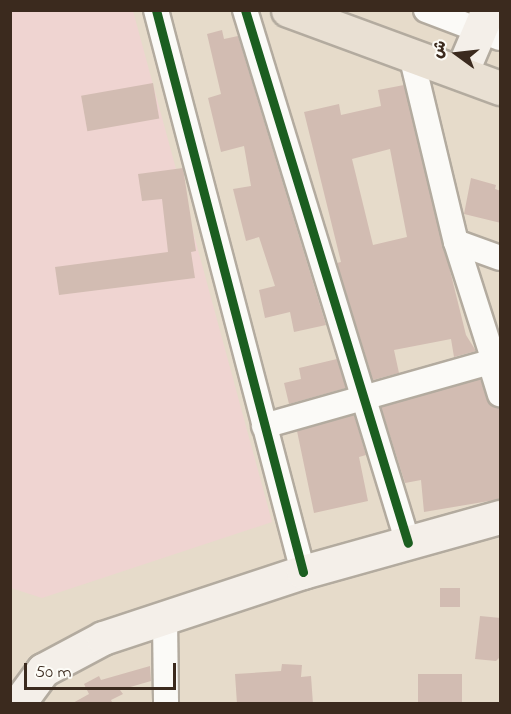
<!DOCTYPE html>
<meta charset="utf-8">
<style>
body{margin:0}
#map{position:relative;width:511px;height:714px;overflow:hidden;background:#e6dbca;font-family:"Indie Flower","Playpen Sans Arabic",sans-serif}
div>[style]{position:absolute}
.built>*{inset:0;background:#efd4d1}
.building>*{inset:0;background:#d2bcb2;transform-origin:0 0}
.roads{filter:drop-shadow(2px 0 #b3ab9f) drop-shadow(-2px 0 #b3ab9f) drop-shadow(0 2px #b3ab9f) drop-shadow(0 -2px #b3ab9f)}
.minor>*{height:24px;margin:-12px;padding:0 12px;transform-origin:12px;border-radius:12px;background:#fbfaf7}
.secondary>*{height:33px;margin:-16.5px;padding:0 16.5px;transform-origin:16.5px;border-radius:16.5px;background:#f4efe9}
.primary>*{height:33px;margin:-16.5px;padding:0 16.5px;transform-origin:16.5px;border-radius:16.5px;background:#e9e0d3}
.cycleway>*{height:9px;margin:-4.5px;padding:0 4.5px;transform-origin:4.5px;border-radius:4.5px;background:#1b5e20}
span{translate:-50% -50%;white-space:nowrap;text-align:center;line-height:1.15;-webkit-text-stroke:6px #fdfcf7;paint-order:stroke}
.frame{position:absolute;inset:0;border:12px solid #3b2a1e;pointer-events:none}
.north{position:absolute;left:427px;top:24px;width:60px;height:60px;-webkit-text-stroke:4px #fdfcf7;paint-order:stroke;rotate:285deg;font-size:16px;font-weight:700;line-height:24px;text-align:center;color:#3b2a1e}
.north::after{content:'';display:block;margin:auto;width:21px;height:27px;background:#3b2a1e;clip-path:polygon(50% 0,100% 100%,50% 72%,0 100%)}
.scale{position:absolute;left:24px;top:663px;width:152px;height:27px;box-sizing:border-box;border:3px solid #3b2a1e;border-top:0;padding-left:8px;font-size:18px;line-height:21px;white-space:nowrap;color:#3b2a1e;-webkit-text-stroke:4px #fdfcf7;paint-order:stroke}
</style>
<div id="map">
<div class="built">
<div style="clip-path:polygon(10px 11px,133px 11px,272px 522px,42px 598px,11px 588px)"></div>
</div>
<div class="building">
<div style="clip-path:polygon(222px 30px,224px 39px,238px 36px,326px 325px,294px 332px,290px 312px,265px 318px,259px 290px,275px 286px,259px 237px,246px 241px,233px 189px,251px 186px,244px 146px,221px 152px,208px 98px,221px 94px,207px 34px)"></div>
<div style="left:153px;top:83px;width:36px;height:73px;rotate:80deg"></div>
<div style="clip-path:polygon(evenodd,404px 85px,466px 335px,476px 351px,454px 357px,451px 339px,394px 350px,399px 373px,373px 380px,337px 263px,341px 262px,304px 112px,339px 104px,341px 115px,381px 106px,378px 90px,404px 85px,390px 149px,407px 237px,373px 245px,352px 159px,390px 149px)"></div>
<div style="clip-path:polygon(183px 168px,196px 251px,191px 252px,195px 278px,59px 295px,55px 267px,168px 252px,162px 199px,142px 201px,138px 174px)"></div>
<div style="clip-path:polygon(471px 178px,496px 185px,495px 189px,501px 191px,501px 223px,464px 214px)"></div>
<div style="clip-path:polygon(337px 359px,346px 388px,289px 404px,284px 383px,301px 379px,299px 368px)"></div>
<div style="clip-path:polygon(480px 379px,490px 404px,499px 408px,501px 499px,424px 512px,421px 480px,405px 483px,381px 407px)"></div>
<div style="clip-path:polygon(354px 415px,366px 455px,359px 457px,368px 501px,314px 513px,297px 431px)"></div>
<div style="left:440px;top:588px;width:20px;height:19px"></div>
<div style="clip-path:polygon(480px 616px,501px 618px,501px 656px,496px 661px,475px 659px)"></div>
<div style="clip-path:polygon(282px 664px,302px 665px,301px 677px,311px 676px,313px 704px,237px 704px,235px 674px,281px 671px)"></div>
<div style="clip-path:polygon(150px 666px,151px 681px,120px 690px,123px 694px,111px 700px,113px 704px,71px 704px,89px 694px,84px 684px,99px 676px,101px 680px)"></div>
<div style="left:418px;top:674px;width:44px;height:30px"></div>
</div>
<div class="roads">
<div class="minor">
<div style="left:156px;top:10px;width:581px;rotate:75.34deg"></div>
<div style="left:245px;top:10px;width:557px;rotate:73deg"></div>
<div style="left:426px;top:10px;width:79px;rotate:20.7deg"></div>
<div style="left:411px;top:55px;width:192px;rotate:76.5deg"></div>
<div style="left:456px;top:242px;width:47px;rotate:20deg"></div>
<div style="left:456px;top:242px;width:125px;rotate:72.3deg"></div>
<div style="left:490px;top:362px;width:34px;rotate:73deg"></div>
<div style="left:264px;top:426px;width:245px;rotate:-15.8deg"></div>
<div style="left:165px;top:619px;width:85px;rotate:89.3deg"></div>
</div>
<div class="secondary">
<div style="left:461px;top:73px;width:69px;rotate:-66.8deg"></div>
<div style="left:18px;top:704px;width:42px;rotate:-53.7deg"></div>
<div style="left:43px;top:670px;width:68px;rotate:-28.1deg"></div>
<div style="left:103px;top:638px;width:211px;rotate:-18.3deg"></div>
<div style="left:303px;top:572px;width:205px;rotate:-15.6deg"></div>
</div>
<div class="primary">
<div style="left:288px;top:10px;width:226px;rotate:20.2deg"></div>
</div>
</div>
<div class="cycleway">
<div style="left:156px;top:10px;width:581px;rotate:75.34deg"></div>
<div style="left:245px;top:10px;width:557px;rotate:73deg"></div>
</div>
<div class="frame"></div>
<div class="north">ش</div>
<div class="scale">50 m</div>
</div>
